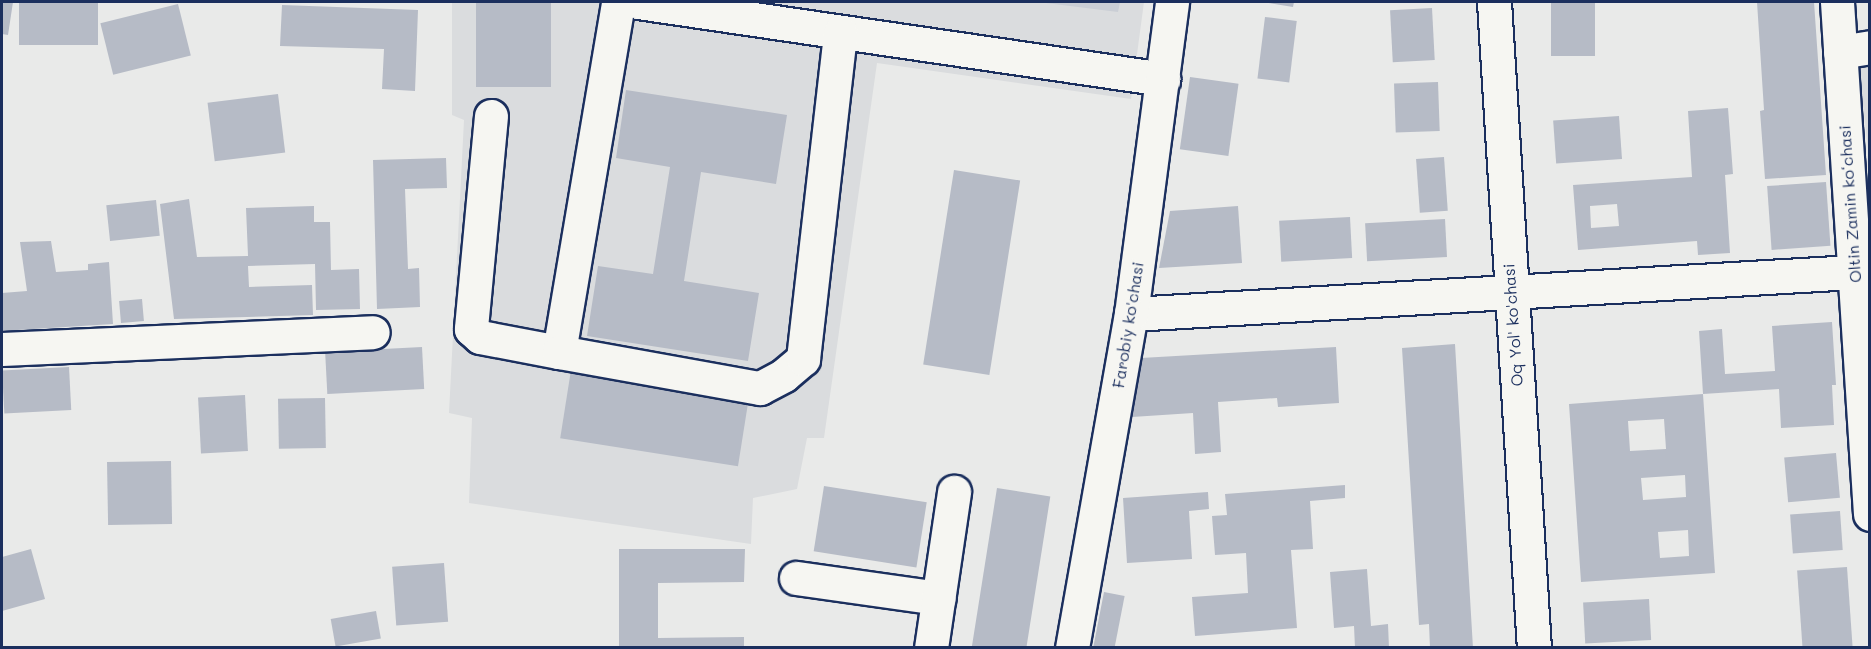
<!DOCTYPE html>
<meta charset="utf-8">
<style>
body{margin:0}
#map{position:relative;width:1871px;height:649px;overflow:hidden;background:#e9eae9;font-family:Mali,sans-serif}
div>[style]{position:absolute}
.built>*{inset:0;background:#dadcde}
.green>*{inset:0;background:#caced5}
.building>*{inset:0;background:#b6bbc6;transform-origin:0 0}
.roads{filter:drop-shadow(2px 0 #1b2f5e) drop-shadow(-2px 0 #1b2f5e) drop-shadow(0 2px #1b2f5e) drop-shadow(0 -2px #1b2f5e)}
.minor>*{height:33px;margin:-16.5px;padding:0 16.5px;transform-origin:16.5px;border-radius:16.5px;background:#f6f6f2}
span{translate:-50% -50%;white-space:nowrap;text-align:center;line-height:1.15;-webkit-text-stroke:6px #f6f6f2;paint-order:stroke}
.street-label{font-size:16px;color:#1b2f5e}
.frame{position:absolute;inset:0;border:3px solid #1b2f5e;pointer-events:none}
</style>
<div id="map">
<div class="built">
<div style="clip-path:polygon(452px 2px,1144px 2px,1131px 99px,877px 63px,824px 438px,807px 438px,797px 489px,753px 498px,751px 544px,469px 503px,472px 418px,449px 413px,464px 120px,452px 115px)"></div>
<div style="clip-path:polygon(1869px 67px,1870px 67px,1869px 158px,1859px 68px)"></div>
</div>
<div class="green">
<div style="clip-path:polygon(1038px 2px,1120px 2px,1118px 12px)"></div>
</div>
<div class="building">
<div style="clip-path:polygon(2px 2px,13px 2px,8px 35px,2px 34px)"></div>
<div style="left:19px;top:2px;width:79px;height:43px"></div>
<div style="left:476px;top:2px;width:75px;height:85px"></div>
<div style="clip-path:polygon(1262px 2px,1294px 2px,1293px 7px)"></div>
<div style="left:1551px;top:2px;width:44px;height:54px"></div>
<div style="clip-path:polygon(1757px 2px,1814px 2px,1826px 175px,1765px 179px,1760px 111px,1764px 110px)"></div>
<div style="left:178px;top:4px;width:53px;height:80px;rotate:76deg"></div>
<div style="clip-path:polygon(282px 5px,418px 10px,415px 91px,382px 89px,384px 49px,280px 46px)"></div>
<div style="left:1432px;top:8px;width:52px;height:42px;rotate:87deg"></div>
<div style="left:1265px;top:17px;width:32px;height:62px;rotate:7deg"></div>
<div style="left:1190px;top:77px;width:49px;height:73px;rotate:8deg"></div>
<div style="left:1438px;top:82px;width:49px;height:44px;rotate:88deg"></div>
<div style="clip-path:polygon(626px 90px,787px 115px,776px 184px,701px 172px,684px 281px,759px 293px,748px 361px,587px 336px,598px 266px,653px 274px,670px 167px,616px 158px)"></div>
<div style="left:278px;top:94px;width:59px;height:71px;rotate:83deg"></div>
<div style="clip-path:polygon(evenodd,1728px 108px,1733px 174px,1725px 175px,1730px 253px,1698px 255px,1697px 241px,1578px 250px,1573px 185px,1692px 177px,1688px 111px,1728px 108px,1617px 204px,1619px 226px,1591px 228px,1590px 206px,1617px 204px)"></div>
<div style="left:1619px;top:116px;width:43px;height:66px;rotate:86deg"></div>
<div style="left:1444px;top:157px;width:54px;height:28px;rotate:86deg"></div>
<div style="clip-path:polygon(446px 158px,447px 188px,405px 189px,408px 269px,419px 268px,420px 307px,377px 309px,373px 160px)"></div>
<div style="left:954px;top:170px;width:67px;height:197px;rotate:9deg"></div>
<div style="left:1826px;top:182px;width:64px;height:59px;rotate:86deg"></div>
<div style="clip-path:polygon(189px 199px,197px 257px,248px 256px,246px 208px,314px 206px,314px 222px,330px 222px,331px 270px,359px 269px,360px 309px,316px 310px,315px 264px,248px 266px,249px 287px,312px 285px,313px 315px,174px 319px,160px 204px)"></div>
<div style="left:156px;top:200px;width:36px;height:50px;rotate:84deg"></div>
<div style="clip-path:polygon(1238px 206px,1242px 263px,1159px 268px,1170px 211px)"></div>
<div style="left:1350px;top:217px;width:41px;height:71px;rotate:87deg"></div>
<div style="left:1445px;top:219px;width:38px;height:80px;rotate:87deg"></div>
<div style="clip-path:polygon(51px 241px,56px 272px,88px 270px,88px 264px,109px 262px,113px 324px,2px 331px,2px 293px,27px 291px,20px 242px)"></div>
<div style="left:142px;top:299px;width:22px;height:23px;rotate:85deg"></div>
<div style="clip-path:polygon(1832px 322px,1836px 385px,1832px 385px,1834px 425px,1781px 428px,1779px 389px,1703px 394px,1699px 331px,1722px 329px,1725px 374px,1775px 371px,1772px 326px)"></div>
<div style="clip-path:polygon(1455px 344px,1473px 648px,1430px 648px,1429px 624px,1419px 625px,1402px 348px)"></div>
<div style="left:422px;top:347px;width:42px;height:97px;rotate:87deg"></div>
<div style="clip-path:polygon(1336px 347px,1339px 403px,1278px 407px,1277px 398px,1218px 402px,1221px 452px,1195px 454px,1193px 413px,1132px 417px,1141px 358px)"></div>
<div style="left:69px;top:367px;width:43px;height:67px;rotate:87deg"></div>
<div style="left:571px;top:370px;width:180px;height:69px;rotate:9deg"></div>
<div style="clip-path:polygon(evenodd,1703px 394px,1715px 573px,1581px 582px,1569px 404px,1703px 394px,1664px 419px,1666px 449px,1630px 451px,1628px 421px,1664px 419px,1703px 394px,1685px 475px,1686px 497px,1643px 500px,1641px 478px,1685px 475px,1703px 394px,1688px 530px,1689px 556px,1660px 558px,1658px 532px,1688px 530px)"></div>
<div style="left:245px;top:395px;width:56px;height:47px;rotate:87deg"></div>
<div style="left:325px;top:398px;width:50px;height:47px;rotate:89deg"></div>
<div style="left:1836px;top:453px;width:45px;height:52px;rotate:85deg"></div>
<div style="left:171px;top:461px;width:63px;height:64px;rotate:89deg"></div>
<div style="clip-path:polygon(1345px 485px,1345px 498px,1310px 501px,1313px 549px,1291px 550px,1297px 628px,1195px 636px,1192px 597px,1248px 593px,1246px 553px,1215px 555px,1212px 516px,1227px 515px,1225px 494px)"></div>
<div style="left:824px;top:486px;width:104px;height:66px;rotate:9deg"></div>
<div style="left:997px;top:488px;width:54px;height:162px;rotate:9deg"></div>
<div style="clip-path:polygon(1208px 492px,1209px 509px,1189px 511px,1192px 559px,1127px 563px,1123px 498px)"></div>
<div style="left:1840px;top:511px;width:39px;height:50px;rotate:86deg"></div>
<div style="clip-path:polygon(31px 549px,45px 599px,2px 611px,2px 557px)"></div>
<div style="clip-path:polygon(619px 549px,745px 549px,744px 582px,658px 583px,658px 638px,744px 637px,744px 648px,619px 648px)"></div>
<div style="left:444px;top:563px;width:59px;height:52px;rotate:86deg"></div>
<div style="left:1847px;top:567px;width:81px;height:50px;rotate:86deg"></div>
<div style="clip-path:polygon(1367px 569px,1371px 626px,1388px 624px,1389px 648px,1355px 648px,1354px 626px,1334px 628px,1330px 572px)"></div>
<div style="left:1104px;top:592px;width:21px;height:57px;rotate:11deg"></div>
<div style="left:1649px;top:599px;width:41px;height:66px;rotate:87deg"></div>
<div style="left:376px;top:611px;width:28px;height:46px;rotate:80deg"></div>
</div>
<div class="roads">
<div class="minor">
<div style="left:638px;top:2px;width:531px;rotate:8.34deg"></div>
<div style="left:1494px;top:2px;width:647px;rotate:86.46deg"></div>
<div style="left:1837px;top:2px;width:513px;rotate:86.31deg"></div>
<div style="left:1840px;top:52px;width:30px;rotate:-9deg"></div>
<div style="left:491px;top:116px;width:214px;rotate:95.4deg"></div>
<div style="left:471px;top:329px;width:12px;rotate:42deg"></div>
<div style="left:480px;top:337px;width:80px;rotate:10.8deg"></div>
<div style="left:559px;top:352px;width:355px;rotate:-80.4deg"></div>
<div style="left:1131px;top:314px;width:740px;rotate:-3.33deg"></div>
<div style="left:2px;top:349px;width:371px;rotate:-2.6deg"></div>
<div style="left:559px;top:352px;width:204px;rotate:10.2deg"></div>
<div style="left:760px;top:388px;width:27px;rotate:-28deg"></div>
<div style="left:784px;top:375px;width:25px;rotate:-40deg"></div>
<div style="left:803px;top:359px;width:329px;rotate:-83.5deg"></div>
<div style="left:796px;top:578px;width:144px;rotate:8deg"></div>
<div style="left:931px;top:648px;width:158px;rotate:-81.6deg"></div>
<div style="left:1072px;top:648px;width:339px;rotate:-80deg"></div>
<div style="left:1131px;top:314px;width:315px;rotate:-82.5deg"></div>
</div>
</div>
<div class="street-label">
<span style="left:1850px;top:204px;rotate:-94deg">Oltin Zamin koʻchasi</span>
<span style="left:1128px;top:325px;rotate:-81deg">Farobiy ko'chasi</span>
<span style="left:1513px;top:325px;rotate:-94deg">Oq Yol' ko'chasi</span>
</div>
<div class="frame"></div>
</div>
